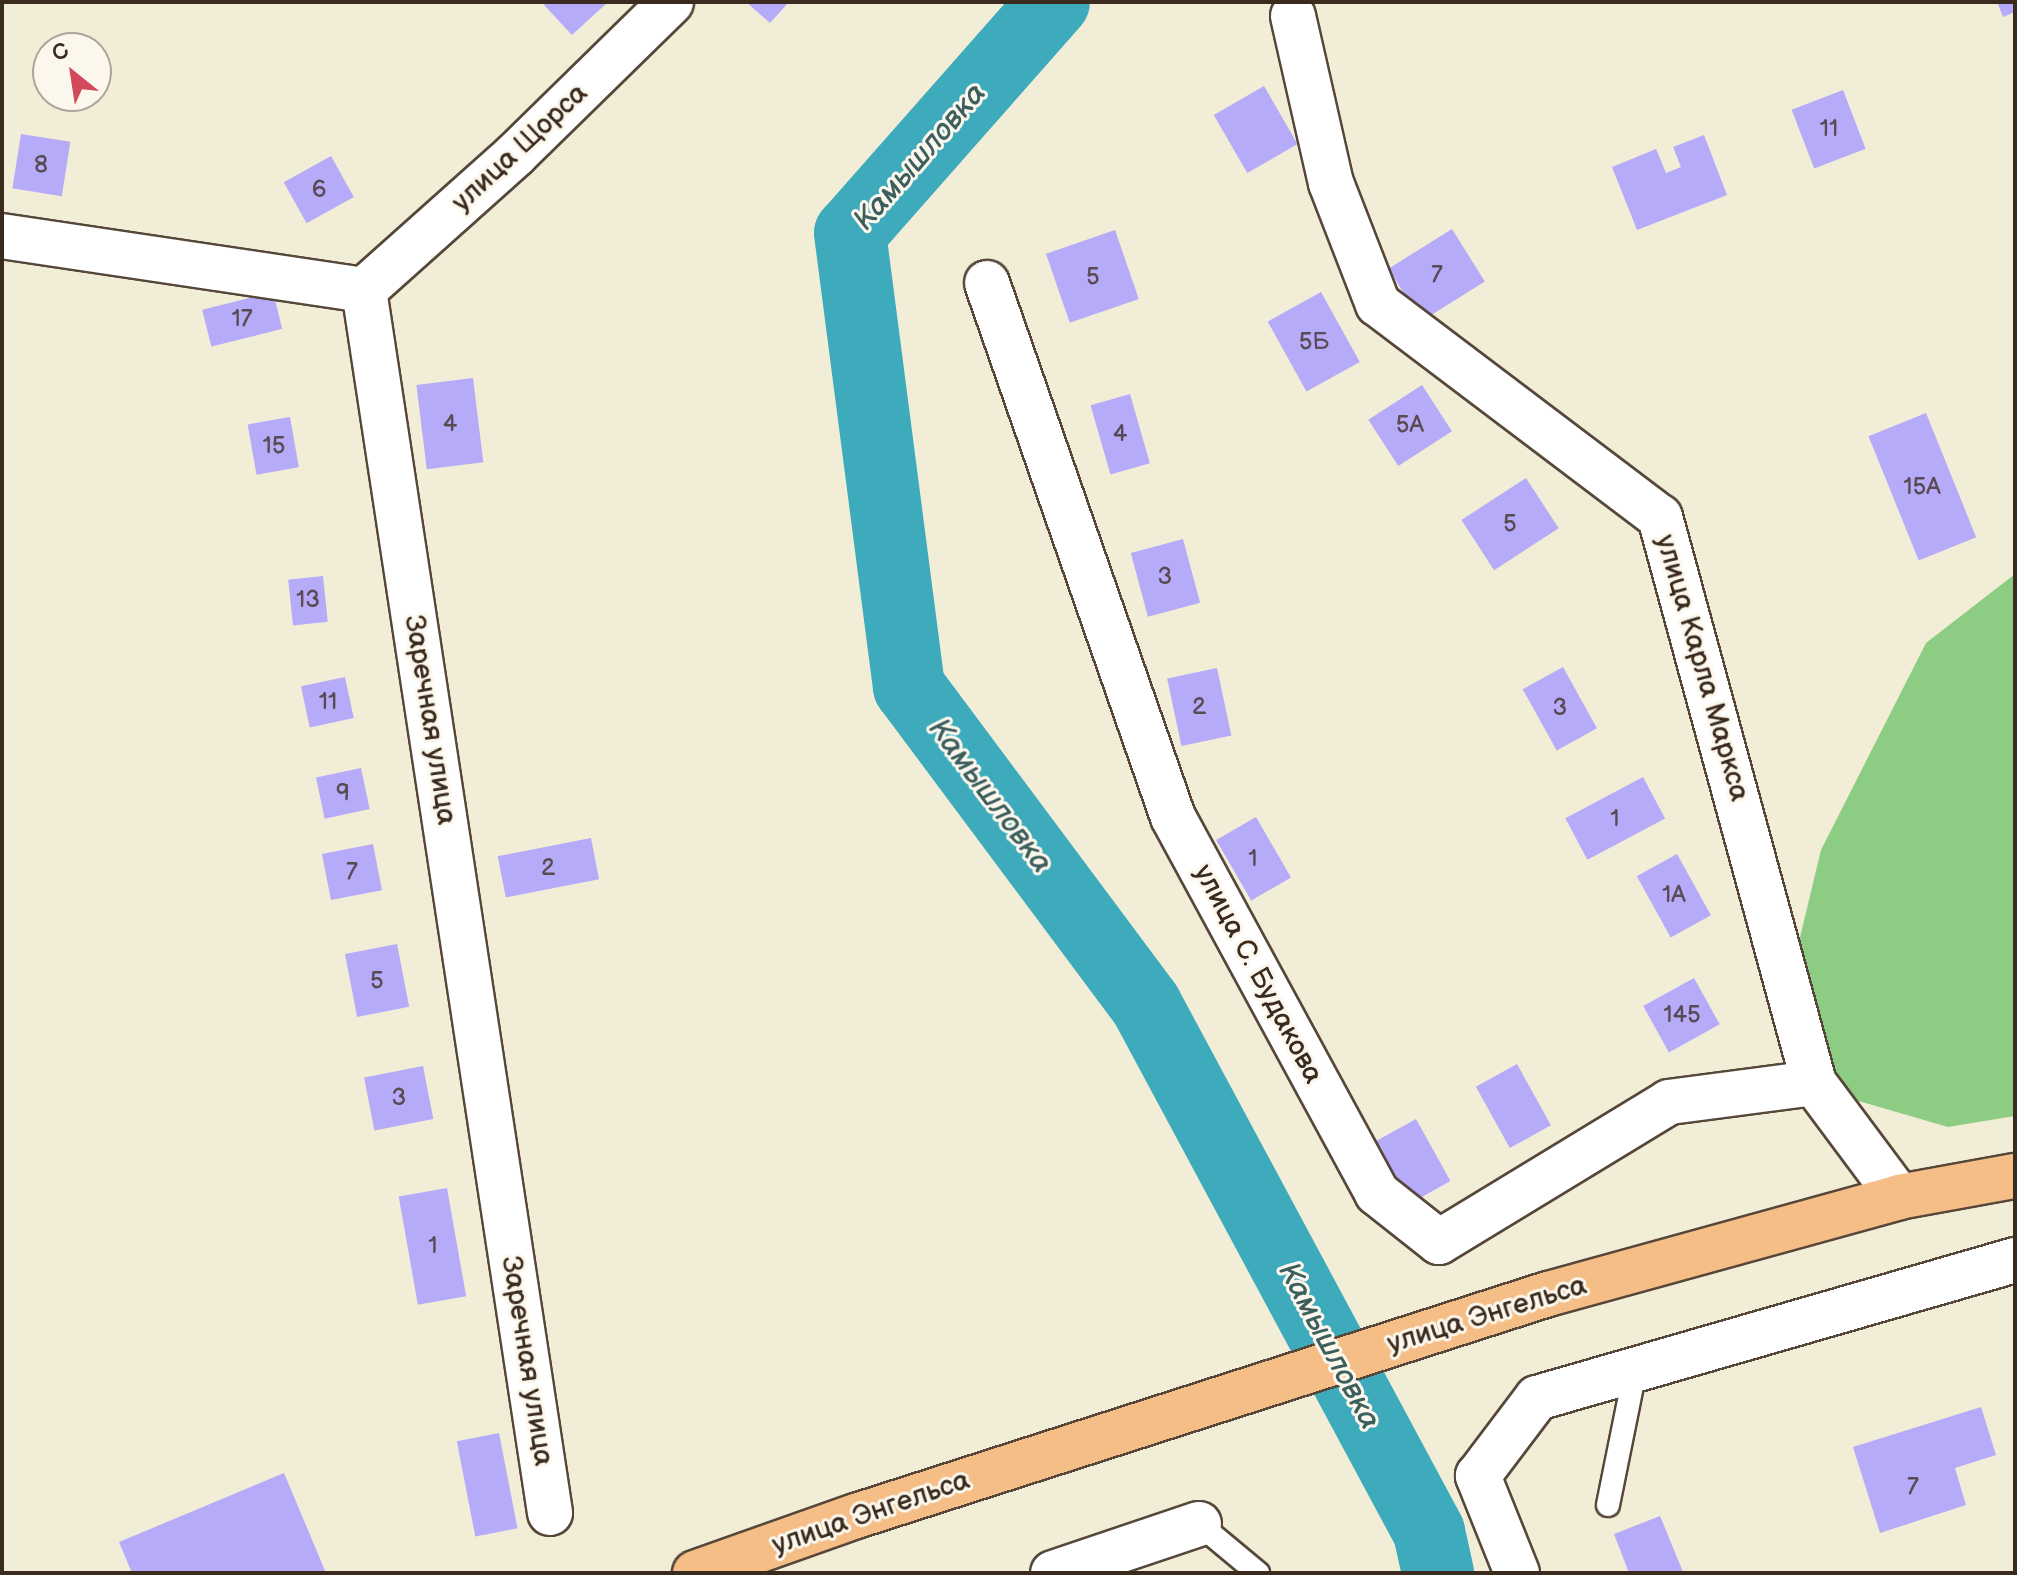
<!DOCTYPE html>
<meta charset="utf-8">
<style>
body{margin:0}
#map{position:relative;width:2017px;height:1575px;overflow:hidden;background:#f2edd7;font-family:"Balsamiq Sans",sans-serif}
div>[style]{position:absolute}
.green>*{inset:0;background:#8ccc83}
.river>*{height:72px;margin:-36px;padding:0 36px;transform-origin:36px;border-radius:36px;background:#3dabbb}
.building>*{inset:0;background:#b6abf8;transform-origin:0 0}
.roads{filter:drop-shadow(2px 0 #56473a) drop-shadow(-2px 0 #56473a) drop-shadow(0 2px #56473a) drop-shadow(0 -2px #56473a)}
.lane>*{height:22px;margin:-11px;padding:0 11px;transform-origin:11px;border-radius:11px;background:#fff}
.street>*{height:44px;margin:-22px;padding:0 22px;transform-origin:22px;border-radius:22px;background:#fff}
.primary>*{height:44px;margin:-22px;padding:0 22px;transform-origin:22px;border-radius:22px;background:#f6be87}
span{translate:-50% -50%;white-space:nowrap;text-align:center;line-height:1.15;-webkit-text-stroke:6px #fbf7ec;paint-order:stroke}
.number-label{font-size:24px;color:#5a4a54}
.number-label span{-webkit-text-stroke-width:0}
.street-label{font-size:28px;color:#3b2a1e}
.water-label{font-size:30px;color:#3c5e5d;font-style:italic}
.frame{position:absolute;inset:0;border:4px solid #3b2a1e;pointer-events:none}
.north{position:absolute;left:32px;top:32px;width:80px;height:80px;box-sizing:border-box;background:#fbf7ec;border:2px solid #aea59a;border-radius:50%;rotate:330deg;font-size:22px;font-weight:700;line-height:32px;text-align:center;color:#3b2a1e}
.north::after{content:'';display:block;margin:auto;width:28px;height:36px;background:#d1495b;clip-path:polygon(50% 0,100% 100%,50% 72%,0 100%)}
</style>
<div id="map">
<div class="green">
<div style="clip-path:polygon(2015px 574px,2015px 1116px,1948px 1127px,1845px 1097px,1791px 975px,1821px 850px,1926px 643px)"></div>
</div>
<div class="river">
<div style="left:1054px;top:2px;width:308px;rotate:131.4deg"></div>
<div style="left:850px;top:233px;width:458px;rotate:82.6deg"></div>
<div style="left:909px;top:687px;width:397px;rotate:53.3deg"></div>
<div style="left:1146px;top:1005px;width:598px;rotate:61.76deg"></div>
<div style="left:1429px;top:1532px;width:42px;rotate:77.6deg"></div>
</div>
<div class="building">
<div style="clip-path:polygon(547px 2px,608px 2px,572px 35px,544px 5px)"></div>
<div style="clip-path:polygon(746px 2px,789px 2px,770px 23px)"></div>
<div style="clip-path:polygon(1997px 2px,2015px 2px,2015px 12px,2003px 17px)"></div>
<div style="left:1264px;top:86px;width:67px;height:58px;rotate:60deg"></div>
<div style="left:1843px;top:90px;width:63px;height:55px;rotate:69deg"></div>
<div style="left:21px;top:134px;width:50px;height:55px;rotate:9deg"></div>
<div style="clip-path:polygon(1704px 135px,1727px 195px,1637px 230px,1612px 167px,1656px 149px,1666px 173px,1681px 167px,1673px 147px)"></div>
<div style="left:331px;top:156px;width:47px;height:54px;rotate:61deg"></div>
<div style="left:1452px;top:229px;width:62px;height:75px;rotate:58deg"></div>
<div style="left:1115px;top:230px;width:73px;height:73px;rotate:71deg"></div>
<div style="left:273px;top:292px;width:38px;height:73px;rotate:76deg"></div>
<div style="left:1321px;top:292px;width:80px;height:61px;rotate:61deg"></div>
<div style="left:473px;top:378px;width:85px;height:57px;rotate:83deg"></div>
<div style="left:1422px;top:385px;width:55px;height:64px;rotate:57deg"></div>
<div style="left:1130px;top:394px;width:72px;height:41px;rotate:74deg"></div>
<div style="left:1926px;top:413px;width:134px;height:62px;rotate:68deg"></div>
<div style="left:290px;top:417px;width:51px;height:43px;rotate:80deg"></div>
<div style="left:1526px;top:478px;width:60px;height:77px;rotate:57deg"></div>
<div style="left:1183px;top:539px;width:66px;height:54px;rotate:75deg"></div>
<div style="left:323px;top:576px;width:46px;height:35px;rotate:84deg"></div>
<div style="left:1563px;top:667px;width:70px;height:46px;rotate:61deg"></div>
<div style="left:1217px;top:668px;width:69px;height:51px;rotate:78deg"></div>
<div style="left:345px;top:677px;width:42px;height:45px;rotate:78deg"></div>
<div style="left:361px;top:768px;width:42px;height:46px;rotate:78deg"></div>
<div style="left:1643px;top:777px;width:47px;height:88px;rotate:62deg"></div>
<div style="left:1256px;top:817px;width:70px;height:46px;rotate:60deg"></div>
<div style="left:591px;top:838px;width:42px;height:95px;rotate:79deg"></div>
<div style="left:373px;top:844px;width:47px;height:52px;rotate:79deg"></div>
<div style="left:1677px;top:854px;width:70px;height:46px;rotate:61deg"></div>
<div style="left:397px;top:944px;width:64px;height:53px;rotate:79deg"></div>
<div style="left:1694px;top:978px;width:53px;height:58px;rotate:61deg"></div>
<div style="left:1517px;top:1064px;width:70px;height:47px;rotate:61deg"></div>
<div style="left:423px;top:1066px;width:54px;height:60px;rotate:79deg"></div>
<div style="left:1416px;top:1119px;width:71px;height:46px;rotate:61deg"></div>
<div style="left:447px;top:1188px;width:110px;height:49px;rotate:80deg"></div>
<div style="clip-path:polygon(1981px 1407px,1996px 1455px,1955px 1468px,1966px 1505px,1880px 1533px,1853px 1447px)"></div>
<div style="left:499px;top:1433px;width:97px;height:43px;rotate:79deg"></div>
<div style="clip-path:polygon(284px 1473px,326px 1573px,132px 1573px,119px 1542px)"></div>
<div style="clip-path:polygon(1660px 1516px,1683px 1572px,1629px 1573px,1614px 1534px)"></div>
</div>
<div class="roads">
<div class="lane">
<div style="left:1608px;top:1505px;width:137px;rotate:-78.6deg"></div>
<div style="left:1199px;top:1524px;width:77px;rotate:39.7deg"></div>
</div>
<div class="street">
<div style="left:1293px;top:16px;width:171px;rotate:77.2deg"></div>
<div style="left:1331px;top:183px;width:130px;rotate:68.8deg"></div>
<div style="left:1378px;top:304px;width:353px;rotate:37.1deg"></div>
<div style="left:1660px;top:517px;width:587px;rotate:74.78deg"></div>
<div style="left:1814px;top:1083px;width:142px;rotate:53.3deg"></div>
<div style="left:2px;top:236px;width:366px;rotate:8.5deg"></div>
<div style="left:364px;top:290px;width:1237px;rotate:81.35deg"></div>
<div style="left:987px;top:283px;width:565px;rotate:70.8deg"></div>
<div style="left:1173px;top:817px;width:428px;rotate:61.5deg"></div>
<div style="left:1377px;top:1193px;width:79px;rotate:38.3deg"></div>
<div style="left:1439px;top:1242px;width:269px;rotate:-31.3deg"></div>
<div style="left:1669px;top:1102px;width:146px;rotate:-7.5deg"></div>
<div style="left:364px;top:290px;width:204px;rotate:-41.8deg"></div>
<div style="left:516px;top:154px;width:217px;rotate:-44.4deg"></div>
<div style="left:1053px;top:1573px;width:154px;rotate:-18.6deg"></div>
<div style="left:1517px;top:1573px;width:105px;rotate:-111.9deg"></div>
<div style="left:1478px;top:1476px;width:98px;rotate:-52.9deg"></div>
<div style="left:1537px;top:1398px;width:498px;rotate:-16.1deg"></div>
</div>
<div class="primary">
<div style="left:695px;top:1573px;width:171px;rotate:-19.5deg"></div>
<div style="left:856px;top:1516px;width:727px;rotate:-17.79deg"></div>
<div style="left:1548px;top:1294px;width:364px;rotate:-15.4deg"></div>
<div style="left:1899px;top:1197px;width:118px;rotate:-10.3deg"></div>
</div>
</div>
<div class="number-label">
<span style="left:1829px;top:129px">11</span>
<span style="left:41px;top:165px">8</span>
<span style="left:319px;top:190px">6</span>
<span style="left:1437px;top:275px">7</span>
<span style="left:1093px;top:277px">5</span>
<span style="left:242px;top:319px">17</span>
<span style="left:1314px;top:342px">5Б</span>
<span style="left:450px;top:424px">4</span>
<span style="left:1410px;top:425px">5А</span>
<span style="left:1120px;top:434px">4</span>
<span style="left:274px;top:446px">15</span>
<span style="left:1922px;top:487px">15А</span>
<span style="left:1510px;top:524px">5</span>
<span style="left:1165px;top:577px">3</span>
<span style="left:308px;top:600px">13</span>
<span style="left:328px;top:702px">11</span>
<span style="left:1199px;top:707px">2</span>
<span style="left:1560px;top:708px">3</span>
<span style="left:343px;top:793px">9</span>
<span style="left:1615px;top:819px">1</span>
<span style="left:1253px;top:859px">1</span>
<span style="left:548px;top:868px">2</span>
<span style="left:352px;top:872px">7</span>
<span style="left:1674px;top:895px">1А</span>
<span style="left:377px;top:981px">5</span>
<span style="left:1682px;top:1015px">145</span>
<span style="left:399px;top:1098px">3</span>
<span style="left:433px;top:1246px">1</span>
<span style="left:1913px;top:1487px">7</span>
</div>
<div class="street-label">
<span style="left:520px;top:148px;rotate:-43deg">улица Щорса</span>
<span style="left:1702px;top:668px;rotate:74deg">улица Карла Маркса</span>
<span style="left:430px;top:720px;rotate:81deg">Заречная улица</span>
<span style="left:1258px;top:974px;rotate:62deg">улица С. Будакова</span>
<span style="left:1487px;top:1315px;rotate:-17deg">улица Энгельса</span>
<span style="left:527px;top:1361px;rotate:81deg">Заречная улица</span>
<span style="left:871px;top:1513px;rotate:-19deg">улица Энгельса</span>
</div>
<div class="water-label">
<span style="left:920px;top:157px;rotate:-49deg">Камышловка</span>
<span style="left:990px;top:796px;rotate:53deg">Камышловка</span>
<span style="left:1329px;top:1346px;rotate:62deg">Камышловка</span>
</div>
<div class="frame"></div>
<div class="north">С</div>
</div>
